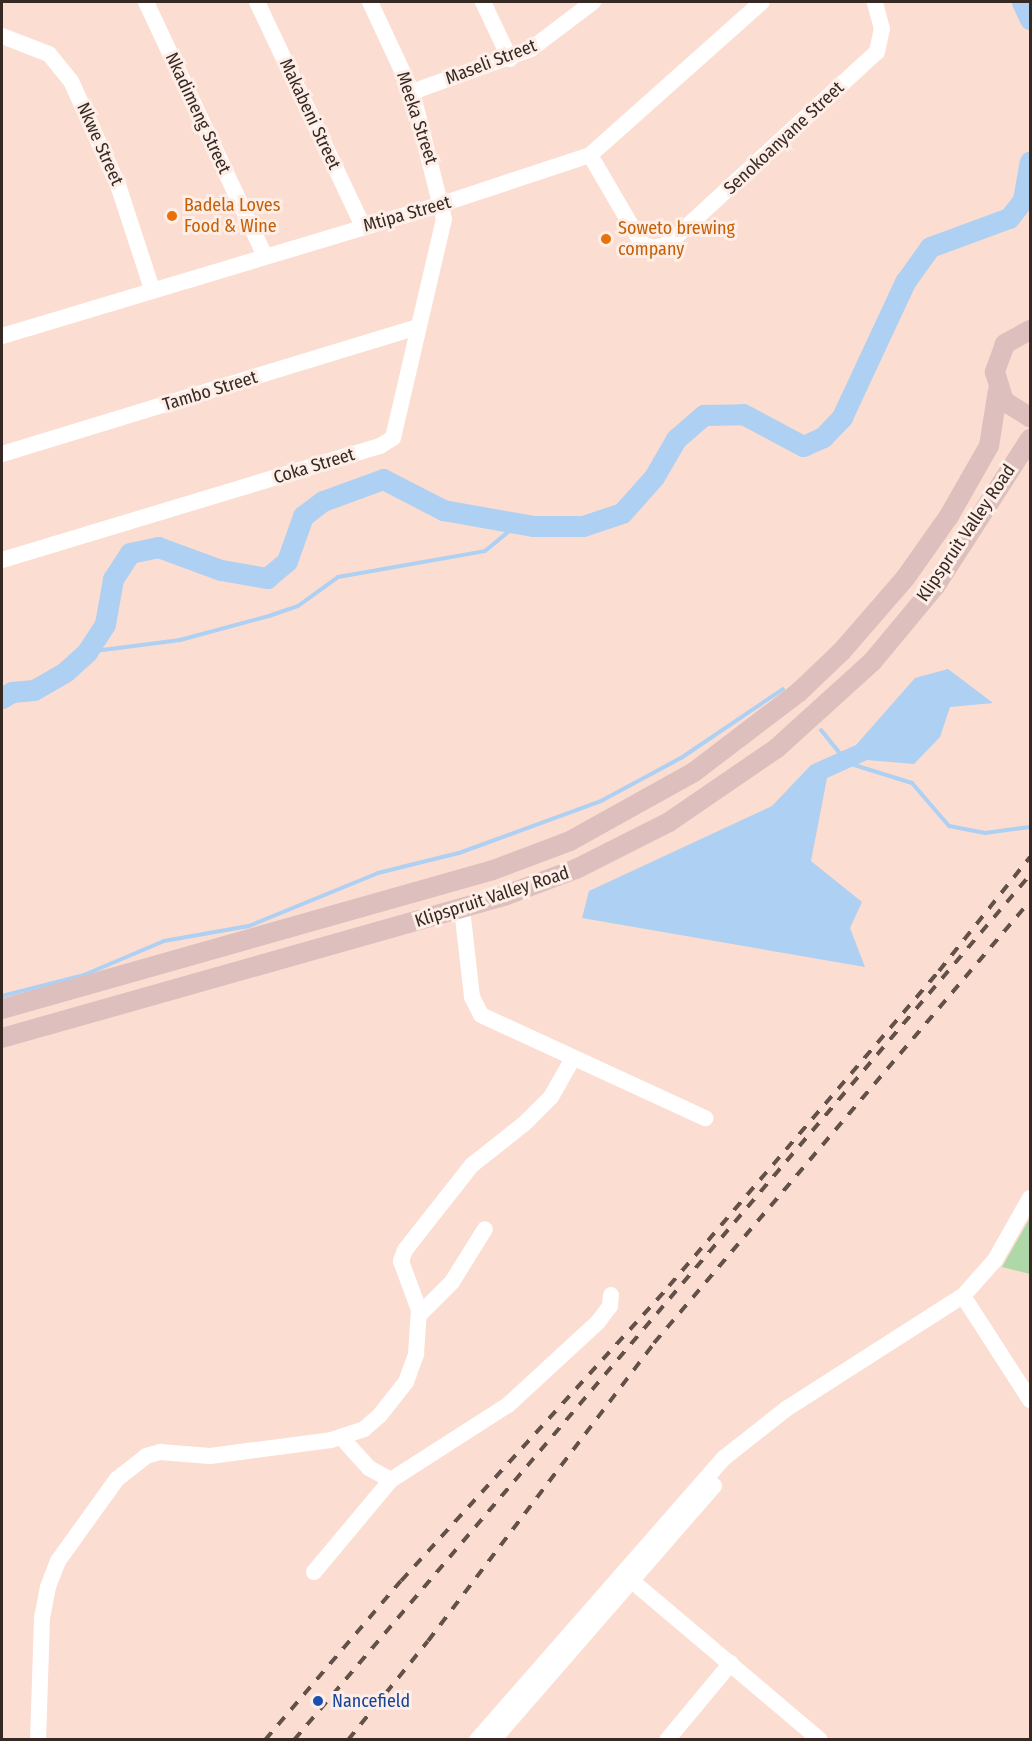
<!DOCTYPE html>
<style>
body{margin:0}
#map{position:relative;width:1032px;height:1741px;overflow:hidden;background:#fcddd1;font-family:"Fira Sans Condensed",sans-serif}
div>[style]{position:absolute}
.green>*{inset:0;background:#afd8a8}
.water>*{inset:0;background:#add0f3}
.stream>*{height:4px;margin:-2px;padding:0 2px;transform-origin:2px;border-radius:2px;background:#add0f3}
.river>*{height:21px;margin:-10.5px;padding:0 10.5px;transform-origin:10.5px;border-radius:10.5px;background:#add0f3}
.minor>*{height:16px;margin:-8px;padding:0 8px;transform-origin:8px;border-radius:8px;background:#fff}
.major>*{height:20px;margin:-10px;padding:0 10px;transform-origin:10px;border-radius:10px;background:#ddc0bd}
.rail>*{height:4px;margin-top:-2px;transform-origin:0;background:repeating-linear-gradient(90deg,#625049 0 10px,transparent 0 20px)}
.dots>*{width:16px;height:16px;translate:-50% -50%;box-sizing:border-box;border:3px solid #feeee8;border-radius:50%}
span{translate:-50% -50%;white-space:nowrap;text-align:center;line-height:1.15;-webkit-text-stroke:6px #feeee8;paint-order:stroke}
.street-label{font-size:18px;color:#362822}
.food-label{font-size:18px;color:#c56008}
.left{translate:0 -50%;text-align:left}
.transit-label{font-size:18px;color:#164399}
.frame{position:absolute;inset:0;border:3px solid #362822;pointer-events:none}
</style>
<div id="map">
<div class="green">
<div style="clip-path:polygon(1030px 1218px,1030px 1274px,1002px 1267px)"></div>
</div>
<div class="water">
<div style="clip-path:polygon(948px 669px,993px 703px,950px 707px,940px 737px,914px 764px,867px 760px,827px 778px,811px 861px,862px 902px,850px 928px,865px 967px,582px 918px,589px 891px,772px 806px,811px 765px,856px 745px,915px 678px)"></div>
</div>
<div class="stream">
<div style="left:87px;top:652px;width:94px;rotate:-7.4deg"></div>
<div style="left:180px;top:640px;width:92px;rotate:-15.1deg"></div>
<div style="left:269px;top:616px;width:31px;rotate:-19deg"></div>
<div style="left:298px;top:606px;width:49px;rotate:-35.9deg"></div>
<div style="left:338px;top:577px;width:149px;rotate:-10deg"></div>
<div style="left:485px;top:551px;width:44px;rotate:-39.5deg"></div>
<div style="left:2px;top:692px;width:10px"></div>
<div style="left:821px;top:730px;width:32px;rotate:51deg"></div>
<div style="left:851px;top:764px;width:64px;rotate:17.3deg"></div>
<div style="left:912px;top:783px;width:57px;rotate:49.3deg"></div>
<div style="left:949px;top:826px;width:37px;rotate:11deg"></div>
<div style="left:985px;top:833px;width:45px;rotate:-7.6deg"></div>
<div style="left:2px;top:996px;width:85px;rotate:-14.4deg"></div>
<div style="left:84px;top:975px;width:87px;rotate:-23deg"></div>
<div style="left:164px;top:941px;width:86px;rotate:-10deg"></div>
<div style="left:249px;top:926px;width:139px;rotate:-22.3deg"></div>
<div style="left:378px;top:873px;width:83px;rotate:-13.9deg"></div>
<div style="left:459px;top:853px;width:151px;rotate:-20.1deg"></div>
<div style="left:601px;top:801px;width:91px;rotate:-28.3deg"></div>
<div style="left:681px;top:758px;width:123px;rotate:-34.1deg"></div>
</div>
<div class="river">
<div style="left:1022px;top:2px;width:19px;rotate:65deg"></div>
<div style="left:2px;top:698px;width:12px;rotate:-31deg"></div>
<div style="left:12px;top:692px;width:22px;rotate:-5deg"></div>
<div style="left:34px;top:690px;width:36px;rotate:-30deg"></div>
<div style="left:65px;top:672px;width:30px;rotate:-42deg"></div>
<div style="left:87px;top:652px;width:33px;rotate:-57deg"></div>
<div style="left:105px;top:624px;width:46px;rotate:-79.9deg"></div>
<div style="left:113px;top:579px;width:31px;rotate:-57deg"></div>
<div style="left:130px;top:553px;width:29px;rotate:-12deg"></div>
<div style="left:158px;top:547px;width:67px;rotate:20.1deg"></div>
<div style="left:221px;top:570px;width:47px;rotate:9.9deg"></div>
<div style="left:267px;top:578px;width:26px;rotate:-40deg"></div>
<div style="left:287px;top:561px;width:48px;rotate:-70.4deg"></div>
<div style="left:303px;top:516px;width:25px;rotate:-37deg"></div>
<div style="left:323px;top:501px;width:64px;rotate:-20.1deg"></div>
<div style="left:383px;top:479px;width:68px;rotate:27.3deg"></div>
<div style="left:443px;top:510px;width:91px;rotate:10.1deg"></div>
<div style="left:533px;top:526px;width:50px"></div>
<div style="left:583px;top:526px;width:41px;rotate:-18.4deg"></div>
<div style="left:622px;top:513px;width:48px;rotate:-48.4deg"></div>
<div style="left:654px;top:477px;width:44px;rotate:-59.9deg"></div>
<div style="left:676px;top:439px;width:37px;rotate:-41deg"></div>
<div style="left:704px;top:415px;width:39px;rotate:-1deg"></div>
<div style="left:743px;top:414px;width:68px;rotate:28.1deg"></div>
<div style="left:803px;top:446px;width:22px;rotate:-24deg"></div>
<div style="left:823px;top:437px;width:28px;rotate:-46deg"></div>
<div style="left:842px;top:417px;width:149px;rotate:-65deg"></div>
<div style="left:905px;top:282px;width:43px;rotate:-54.5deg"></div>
<div style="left:930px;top:247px;width:84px;rotate:-20.2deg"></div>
<div style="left:1009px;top:218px;width:23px;rotate:-52deg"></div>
<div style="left:1023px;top:200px;width:39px;rotate:-80deg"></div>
</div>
<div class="minor">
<div style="left:146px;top:2px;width:280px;rotate:64.9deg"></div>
<div style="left:257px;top:2px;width:248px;rotate:64.7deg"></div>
<div style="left:483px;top:2px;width:63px;rotate:64.7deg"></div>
<div style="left:2px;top:36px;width:50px;rotate:21deg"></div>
<div style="left:49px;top:54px;width:35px;rotate:51deg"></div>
<div style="left:71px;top:81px;width:114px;rotate:65.7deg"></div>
<div style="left:118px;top:185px;width:109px;rotate:71.9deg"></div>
<div style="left:412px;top:92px;width:127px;rotate:-19.9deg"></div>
<div style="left:531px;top:49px;width:78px;rotate:-37.2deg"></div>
<div style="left:590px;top:155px;width:103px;rotate:59.7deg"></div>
<div style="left:642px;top:244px;width:13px;rotate:18deg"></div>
<div style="left:654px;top:248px;width:16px;rotate:-18deg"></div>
<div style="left:669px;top:243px;width:282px;rotate:-42.6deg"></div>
<div style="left:877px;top:52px;width:24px;rotate:-78deg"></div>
<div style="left:882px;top:29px;width:28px;rotate:-105deg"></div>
<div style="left:2px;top:336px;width:459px;rotate:-16.7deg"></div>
<div style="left:442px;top:204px;width:156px;rotate:-18.3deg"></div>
<div style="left:590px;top:155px;width:230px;rotate:-41.7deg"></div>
<div style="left:2px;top:454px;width:435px;rotate:-17deg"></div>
<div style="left:2px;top:560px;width:395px;rotate:-16.8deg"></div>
<div style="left:380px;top:446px;width:15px;rotate:-32deg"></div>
<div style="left:393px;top:438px;width:225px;rotate:-76.9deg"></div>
<div style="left:444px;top:219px;width:131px;rotate:-104.1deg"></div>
<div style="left:412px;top:92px;width:99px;rotate:-115deg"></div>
<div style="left:462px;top:909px;width:89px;rotate:83.5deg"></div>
<div style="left:472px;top:997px;width:20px;rotate:63deg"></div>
<div style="left:481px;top:1015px;width:247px;rotate:24.7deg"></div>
<div style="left:963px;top:1296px;width:124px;rotate:57.2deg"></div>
<div style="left:419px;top:1315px;width:47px;rotate:-45deg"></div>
<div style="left:452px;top:1282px;width:62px;rotate:-58.1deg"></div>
<div style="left:341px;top:1437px;width:42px;rotate:47.9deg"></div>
<div style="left:369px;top:1468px;width:25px;rotate:29deg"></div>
<div style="left:391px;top:1480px;width:139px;rotate:-32.7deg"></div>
<div style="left:508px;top:1405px;width:122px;rotate:-42.7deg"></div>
<div style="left:598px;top:1322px;width:20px;rotate:-53deg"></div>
<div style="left:610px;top:1306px;width:11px;rotate:-85deg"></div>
<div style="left:314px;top:1572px;width:120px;rotate:-50.1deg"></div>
<div style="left:632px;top:1581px;width:246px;rotate:40.2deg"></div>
<div style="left:38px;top:1740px;width:122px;rotate:-88.1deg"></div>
<div style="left:42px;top:1618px;width:32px;rotate:-79deg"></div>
<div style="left:48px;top:1587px;width:28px;rotate:-69deg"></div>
<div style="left:58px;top:1561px;width:101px;rotate:-54.3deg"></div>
<div style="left:117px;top:1479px;width:37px;rotate:-38deg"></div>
<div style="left:146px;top:1456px;width:15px;rotate:-16deg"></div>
<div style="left:160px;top:1452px;width:50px;rotate:4.6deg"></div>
<div style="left:210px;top:1456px;width:122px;rotate:-7.5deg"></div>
<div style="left:331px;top:1440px;width:35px;rotate:-18deg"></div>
<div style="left:364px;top:1429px;width:21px;rotate:-41deg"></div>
<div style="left:380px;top:1415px;width:42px;rotate:-51.8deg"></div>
<div style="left:406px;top:1382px;width:30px;rotate:-70deg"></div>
<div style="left:416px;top:1354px;width:44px;rotate:-86.1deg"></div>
<div style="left:419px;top:1310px;width:52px;rotate:-110.2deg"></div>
<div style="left:401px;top:1261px;width:12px;rotate:-70deg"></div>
<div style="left:405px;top:1250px;width:108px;rotate:-51.8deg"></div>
<div style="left:472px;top:1165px;width:66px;rotate:-38.3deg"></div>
<div style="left:524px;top:1124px;width:38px;rotate:-45deg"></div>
<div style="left:551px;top:1097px;width:43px;rotate:-60.4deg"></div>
<div style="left:477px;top:1740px;width:375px;rotate:-48.8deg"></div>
<div style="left:724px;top:1458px;width:79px;rotate:-38.3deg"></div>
<div style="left:786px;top:1409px;width:210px;rotate:-32.6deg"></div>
<div style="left:963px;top:1296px;width:48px;rotate:-48.4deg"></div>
<div style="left:995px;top:1260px;width:71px;rotate:-60.6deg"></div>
<div style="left:493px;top:1740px;width:337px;rotate:-49deg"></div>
<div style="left:667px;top:1740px;width:100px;rotate:-50.3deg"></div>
</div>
<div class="major">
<div style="left:1030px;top:330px;width:29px;rotate:151deg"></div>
<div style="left:1005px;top:344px;width:30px;rotate:110deg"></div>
<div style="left:995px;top:372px;width:30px;rotate:73deg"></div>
<div style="left:1004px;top:401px;width:31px;rotate:32deg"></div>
<div style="left:2px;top:1009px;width:510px;rotate:-15.81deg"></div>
<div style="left:493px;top:870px;width:82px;rotate:-20.6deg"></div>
<div style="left:570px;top:841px;width:142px;rotate:-29.1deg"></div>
<div style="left:694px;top:772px;width:132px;rotate:-37.3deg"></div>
<div style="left:799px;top:692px;width:59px;rotate:-43.6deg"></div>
<div style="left:842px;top:651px;width:98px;rotate:-49.1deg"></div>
<div style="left:906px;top:577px;width:75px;rotate:-54.8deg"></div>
<div style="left:949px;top:516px;width:81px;rotate:-60.3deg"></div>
<div style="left:989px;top:446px;width:57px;rotate:-80.9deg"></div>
<div style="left:2px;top:1038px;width:522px;rotate:-15.79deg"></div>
<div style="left:504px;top:896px;width:77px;rotate:-20.6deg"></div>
<div style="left:576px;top:869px;width:104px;rotate:-26.8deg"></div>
<div style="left:669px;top:822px;width:131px;rotate:-34.4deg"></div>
<div style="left:777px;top:748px;width:128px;rotate:-42.2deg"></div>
<div style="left:872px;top:662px;width:100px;rotate:-50.3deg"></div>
<div style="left:936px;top:585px;width:174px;rotate:-57.2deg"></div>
</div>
<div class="rail">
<div style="left:265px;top:1740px;width:209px;rotate:-49.5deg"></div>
<div style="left:401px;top:1581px;width:399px;rotate:-47.7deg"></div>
<div style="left:669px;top:1286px;width:415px;rotate:-49.4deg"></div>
<div style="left:939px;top:971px;width:146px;rotate:-51.4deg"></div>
<div style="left:294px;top:1740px;width:1136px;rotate:-49.61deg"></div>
<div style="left:348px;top:1740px;width:127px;rotate:-51.1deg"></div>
<div style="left:428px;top:1641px;width:374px;rotate:-52.8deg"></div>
<div style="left:654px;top:1343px;width:580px;rotate:-49.61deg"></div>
</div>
<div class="dots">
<div style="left:172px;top:216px;background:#e8710a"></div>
<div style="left:606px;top:239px;background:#e8710a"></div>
<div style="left:318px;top:1701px;background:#1a4fb4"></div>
</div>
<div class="street-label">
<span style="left:491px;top:62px;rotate:-21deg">Maseli Street</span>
<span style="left:198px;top:113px;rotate:65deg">Nkadimeng Street</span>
<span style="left:310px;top:114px;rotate:65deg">Makabeni Street</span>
<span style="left:417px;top:118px;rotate:72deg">Meeka Street</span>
<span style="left:784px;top:138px;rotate:-43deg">Senokoanyane Street</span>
<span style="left:100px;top:144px;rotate:66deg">Nkwe Street</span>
<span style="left:407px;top:214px;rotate:-16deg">Mtipa Street</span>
<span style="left:210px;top:391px;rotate:-17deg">Tambo Street</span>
<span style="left:314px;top:466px;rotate:-17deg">Coka Street</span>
<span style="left:966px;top:533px;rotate:-56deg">Klipspruit Valley Road</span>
<span style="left:492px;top:897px;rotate:-18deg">Klipspruit Valley Road</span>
</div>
<div class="food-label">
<span class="left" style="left:184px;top:216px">Badela Loves<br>Food &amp; Wine</span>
<span class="left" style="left:618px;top:239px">Soweto brewing<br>company</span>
</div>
<div class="transit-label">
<span class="left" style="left:332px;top:1701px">Nancefield</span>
</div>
<div class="frame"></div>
</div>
